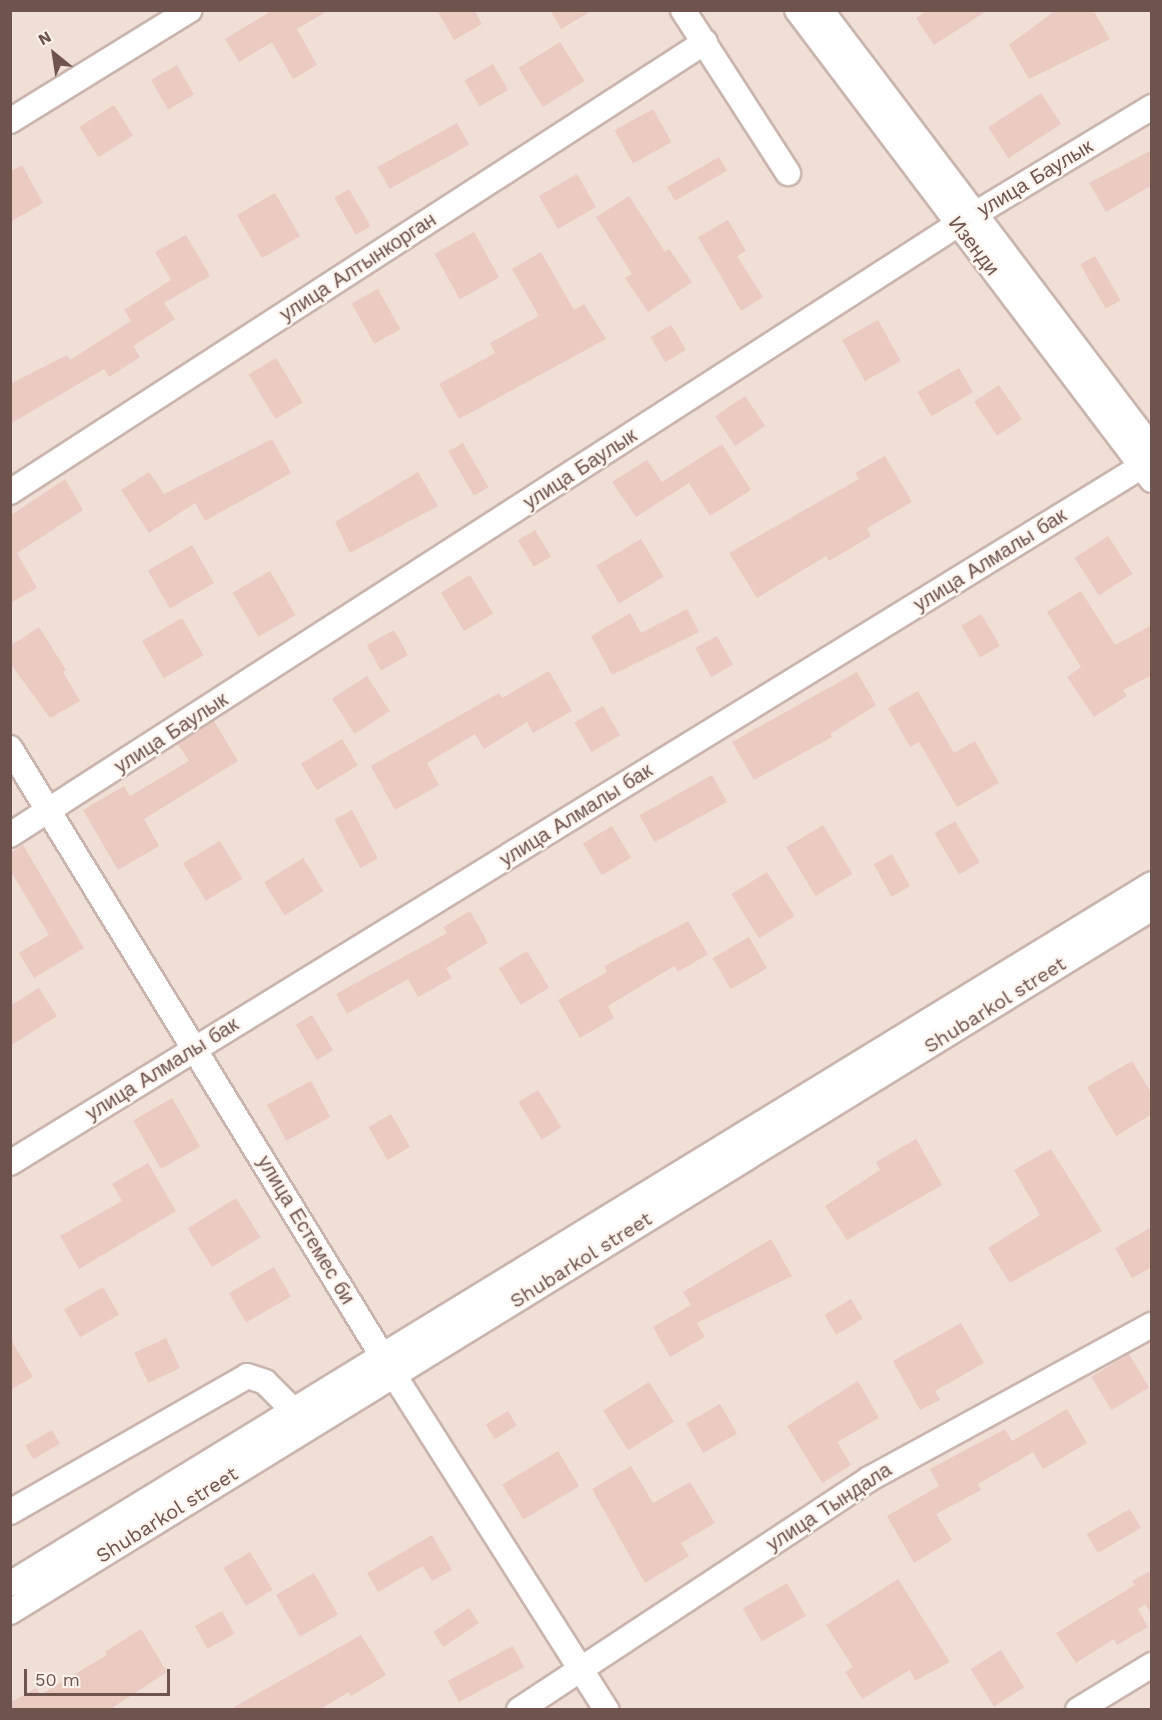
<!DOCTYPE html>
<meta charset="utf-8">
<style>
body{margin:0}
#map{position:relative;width:1162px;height:1720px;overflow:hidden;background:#f9eee6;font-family:"Work Sans",sans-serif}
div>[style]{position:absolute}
.residential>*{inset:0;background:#f0dfd5;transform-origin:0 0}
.building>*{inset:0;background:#ebcac1;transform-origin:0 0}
.roads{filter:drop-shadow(2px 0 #c9b5ad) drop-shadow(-2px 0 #c9b5ad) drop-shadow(0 2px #c9b5ad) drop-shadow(0 -2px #c9b5ad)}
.minor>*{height:24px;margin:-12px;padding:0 12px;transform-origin:12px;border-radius:12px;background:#fff}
span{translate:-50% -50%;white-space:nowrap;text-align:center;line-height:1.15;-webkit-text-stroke:4.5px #fcf3ec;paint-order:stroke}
.street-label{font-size:20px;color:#6f544e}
.frame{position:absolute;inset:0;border:12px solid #6f544e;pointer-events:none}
.north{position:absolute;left:24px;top:24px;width:60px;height:60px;-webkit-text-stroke:4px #fcf3ec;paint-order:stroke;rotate:330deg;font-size:16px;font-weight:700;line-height:24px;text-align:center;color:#6f544e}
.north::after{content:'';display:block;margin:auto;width:21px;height:27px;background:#6f544e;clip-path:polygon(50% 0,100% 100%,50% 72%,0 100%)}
.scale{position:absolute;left:24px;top:1669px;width:146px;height:27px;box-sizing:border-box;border:3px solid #6f544e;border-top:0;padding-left:8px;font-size:18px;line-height:21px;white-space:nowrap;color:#6f544e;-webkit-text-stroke:4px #fcf3ec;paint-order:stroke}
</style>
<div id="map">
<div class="residential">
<div style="left:11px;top:11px;width:1140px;height:1698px"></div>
</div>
<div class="building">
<div style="clip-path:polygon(273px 10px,329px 10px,297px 29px,317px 65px,293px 79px,272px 42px,239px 62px,225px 39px)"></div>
<div style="clip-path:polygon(437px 10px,474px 10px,482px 24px,454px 40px)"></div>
<div style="clip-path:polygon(550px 10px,593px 10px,561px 29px)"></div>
<div style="clip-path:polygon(928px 10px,988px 10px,934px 45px,916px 18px)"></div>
<div style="clip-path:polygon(1056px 10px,1093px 10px,1110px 39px,1029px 79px,1009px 45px)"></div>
<div style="left:560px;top:42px;width:46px;height:49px;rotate:58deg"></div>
<div style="left:493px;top:64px;width:30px;height:33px;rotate:60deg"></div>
<div style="left:177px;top:65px;width:34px;height:30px;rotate:60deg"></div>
<div style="left:1041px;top:93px;width:37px;height:63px;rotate:57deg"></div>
<div style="left:114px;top:105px;width:36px;height:41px;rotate:58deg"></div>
<div style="left:653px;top:109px;width:38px;height:44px;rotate:61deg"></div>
<div style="left:457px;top:123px;width:25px;height:91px;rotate:61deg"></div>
<div style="clip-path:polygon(1152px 150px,1152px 185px,1106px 212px,1089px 183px)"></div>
<div style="left:719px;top:157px;width:16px;height:60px;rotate:60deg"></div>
<div style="clip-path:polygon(22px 165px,43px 203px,10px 222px,10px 172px)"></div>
<div style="left:577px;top:174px;width:38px;height:44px;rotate:60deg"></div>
<div style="left:349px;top:189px;width:43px;height:17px;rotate:60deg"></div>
<div style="left:275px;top:193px;width:50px;height:44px;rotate:60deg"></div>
<div style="clip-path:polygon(629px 196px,665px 252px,669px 249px,692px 282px,648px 312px,625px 278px,632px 274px,596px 217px)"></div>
<div style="clip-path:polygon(728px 220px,746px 251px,737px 256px,763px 297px,741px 311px,698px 237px)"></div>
<div style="left:474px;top:232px;width:52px;height:45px;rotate:61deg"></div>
<div style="clip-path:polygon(186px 235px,210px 276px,164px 303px,175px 319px,133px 346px,140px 357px,109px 377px,104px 369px,10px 424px,10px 384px,67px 355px,70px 360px,131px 321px,124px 310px,171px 280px,155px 252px)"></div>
<div style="clip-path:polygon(541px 252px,574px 310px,584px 304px,606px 339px,459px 419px,439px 384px,495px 353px,490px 343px,539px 316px,512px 269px)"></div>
<div style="left:1095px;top:256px;width:51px;height:17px;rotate:60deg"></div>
<div style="left:378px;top:289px;width:46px;height:30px;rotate:61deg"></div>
<div style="left:878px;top:320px;width:47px;height:41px;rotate:61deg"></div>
<div style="left:671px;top:325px;width:29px;height:24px;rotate:59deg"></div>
<div style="left:276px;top:358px;width:52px;height:32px;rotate:59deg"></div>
<div style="left:959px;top:368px;width:28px;height:48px;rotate:60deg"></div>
<div style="left:999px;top:385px;width:41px;height:30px;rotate:56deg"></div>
<div style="left:745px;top:396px;width:36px;height:36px;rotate:56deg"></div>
<div style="clip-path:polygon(272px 439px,291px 473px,205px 521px,195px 503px,149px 533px,121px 490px,149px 472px,164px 494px)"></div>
<div style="left:463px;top:443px;width:51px;height:17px;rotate:60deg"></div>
<div style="clip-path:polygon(722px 444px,751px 490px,710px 516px,689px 483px,636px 517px,612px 482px,647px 460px,662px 482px)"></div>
<div style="clip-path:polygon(885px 456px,912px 502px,867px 528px,871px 536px,829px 561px,826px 556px,757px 598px,729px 553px,859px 479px,855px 473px)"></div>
<div style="clip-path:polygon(418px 472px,438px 506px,350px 553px,335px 522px)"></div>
<div style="clip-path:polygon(65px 479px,83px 510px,17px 553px,37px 588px,10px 603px,10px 516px)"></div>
<div style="left:535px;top:530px;width:31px;height:20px;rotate:59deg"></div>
<div style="left:1108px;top:536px;width:45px;height:40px;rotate:57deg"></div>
<div style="left:641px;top:539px;width:44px;height:52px;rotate:59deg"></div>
<div style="left:192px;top:545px;width:44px;height:51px;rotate:60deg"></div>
<div style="left:270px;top:571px;width:51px;height:43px;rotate:60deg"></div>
<div style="left:470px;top:575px;width:45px;height:34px;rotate:59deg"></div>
<div style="clip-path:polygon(1081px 591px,1115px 645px,1152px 625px,1152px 675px,1123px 690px,1127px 696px,1094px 717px,1067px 677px,1081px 667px,1047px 612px)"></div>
<div style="clip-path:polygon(687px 609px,699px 632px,612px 675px,591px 636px,630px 613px,641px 633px)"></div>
<div style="left:981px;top:614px;width:37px;height:23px;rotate:59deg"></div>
<div style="left:182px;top:618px;width:43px;height:46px;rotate:60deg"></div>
<div style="clip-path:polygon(39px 627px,66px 670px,63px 672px,80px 701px,50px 718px,10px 663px,10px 646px)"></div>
<div style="left:394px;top:630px;width:29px;height:31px;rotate:61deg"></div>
<div style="left:717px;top:636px;width:33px;height:25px;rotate:61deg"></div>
<div style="clip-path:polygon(549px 671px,572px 711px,533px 733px,527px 722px,484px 749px,475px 734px,427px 763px,439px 785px,395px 810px,371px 766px,499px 693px,502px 698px)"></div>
<div style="clip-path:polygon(857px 672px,876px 705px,830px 734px,832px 737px,754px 780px,732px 742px)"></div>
<div style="left:367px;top:676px;width:42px;height:42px;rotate:57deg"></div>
<div style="clip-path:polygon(918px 691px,954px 753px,975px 741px,999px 783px,957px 807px,919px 742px,910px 747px,888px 708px)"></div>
<div style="left:603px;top:706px;width:34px;height:33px;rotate:60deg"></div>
<div style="clip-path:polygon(214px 721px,238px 761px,144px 819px,159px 846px,118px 870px,83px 810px,124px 786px,130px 796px,189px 761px,178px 744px)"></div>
<div style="left:342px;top:739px;width:31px;height:48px;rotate:59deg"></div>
<div style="left:712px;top:775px;width:31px;height:83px;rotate:61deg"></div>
<div style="left:352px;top:810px;width:55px;height:20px;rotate:62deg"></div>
<div style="left:955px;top:821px;width:48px;height:24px;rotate:59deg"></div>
<div style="left:823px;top:825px;width:57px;height:43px;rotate:59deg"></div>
<div style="left:612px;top:826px;width:37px;height:34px;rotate:59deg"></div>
<div style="left:220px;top:841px;width:44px;height:43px;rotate:59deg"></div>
<div style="clip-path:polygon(23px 845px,84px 948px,34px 978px,19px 953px,49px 935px,10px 870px,10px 853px)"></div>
<div style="left:892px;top:854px;width:37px;height:21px;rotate:61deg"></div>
<div style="left:303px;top:858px;width:39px;height:46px;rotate:58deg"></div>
<div style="left:767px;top:872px;width:52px;height:42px;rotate:58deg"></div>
<div style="clip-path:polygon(470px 911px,488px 943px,446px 968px,452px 978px,418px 997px,408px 979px,347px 1014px,336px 994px,447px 933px,443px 927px)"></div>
<div style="clip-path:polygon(688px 921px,708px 954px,678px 972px,674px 966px,608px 1006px,614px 1018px,580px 1038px,558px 1000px,607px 972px,604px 966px)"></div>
<div style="left:749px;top:937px;width:36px;height:42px;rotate:60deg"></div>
<div style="left:527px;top:951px;width:43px;height:33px;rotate:59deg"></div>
<div style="clip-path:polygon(39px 988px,57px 1016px,10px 1046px,10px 1006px)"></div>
<div style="left:312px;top:1015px;width:41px;height:19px;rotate:59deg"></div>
<div style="clip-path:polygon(1132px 1061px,1152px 1094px,1152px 1114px,1116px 1136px,1087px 1087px)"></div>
<div style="left:311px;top:1081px;width:41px;height:50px;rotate:62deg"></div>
<div style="left:538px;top:1090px;width:44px;height:23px;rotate:58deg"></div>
<div style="left:172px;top:1098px;width:56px;height:45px;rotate:60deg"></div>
<div style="left:391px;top:1114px;width:38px;height:26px;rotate:60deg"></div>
<div style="clip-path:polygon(916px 1139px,942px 1185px,847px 1240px,825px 1206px,880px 1170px,876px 1162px)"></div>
<div style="clip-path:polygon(1051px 1149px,1102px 1231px,1010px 1283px,988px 1248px,1040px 1215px,1014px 1170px)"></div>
<div style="clip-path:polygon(148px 1163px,176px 1211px,79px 1269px,60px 1236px,122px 1201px,112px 1184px)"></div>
<div style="left:236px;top:1198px;width:46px;height:57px;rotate:58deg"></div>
<div style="clip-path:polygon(1152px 1227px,1152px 1267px,1132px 1278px,1115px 1248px)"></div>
<div style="clip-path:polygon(771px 1239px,792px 1276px,697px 1323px,705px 1337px,670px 1357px,653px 1327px,691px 1305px,683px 1292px)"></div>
<div style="left:274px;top:1267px;width:34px;height:52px;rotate:60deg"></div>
<div style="left:103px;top:1287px;width:32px;height:45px;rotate:60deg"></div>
<div style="left:851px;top:1299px;width:23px;height:31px;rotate:59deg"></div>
<div style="clip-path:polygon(961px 1323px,984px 1363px,935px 1391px,940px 1400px,920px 1410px,893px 1361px)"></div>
<div style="clip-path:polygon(10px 1338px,33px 1377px,10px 1390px)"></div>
<div style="left:166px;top:1338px;width:33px;height:35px;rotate:65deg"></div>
<div style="left:1129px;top:1354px;width:39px;height:44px;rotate:59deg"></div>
<div style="clip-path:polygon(858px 1381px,879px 1418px,837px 1442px,851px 1465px,822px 1483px,787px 1426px)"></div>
<div style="left:649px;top:1382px;width:47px;height:54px;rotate:58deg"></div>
<div style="left:720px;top:1404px;width:34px;height:39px;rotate:60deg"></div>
<div style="clip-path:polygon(1067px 1409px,1087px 1443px,1043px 1469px,1033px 1452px,978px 1484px,981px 1490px,936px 1514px,952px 1540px,914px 1563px,887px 1516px,939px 1486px,930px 1469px,1005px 1429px,1012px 1441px)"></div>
<div style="left:508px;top:1411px;width:17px;height:26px;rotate:59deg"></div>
<div style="left:52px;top:1430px;width:16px;height:31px;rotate:60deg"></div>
<div style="left:558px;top:1451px;width:41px;height:65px;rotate:59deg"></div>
<div style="clip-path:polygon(631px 1466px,653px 1503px,690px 1482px,715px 1523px,681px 1543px,689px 1556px,645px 1583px,592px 1489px)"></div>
<div style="left:1130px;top:1509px;width:22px;height:50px;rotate:60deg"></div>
<div style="clip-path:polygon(432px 1535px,452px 1570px,432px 1581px,423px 1566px,378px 1592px,367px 1573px)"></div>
<div style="left:250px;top:1552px;width:44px;height:31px;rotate:59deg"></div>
<div style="clip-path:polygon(1152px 1570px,1152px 1615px,1145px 1604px,1138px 1609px,1148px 1627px,1117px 1645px,1114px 1639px,1076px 1663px,1056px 1633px,1135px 1585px,1132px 1581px)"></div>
<div style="left:314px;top:1573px;width:48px;height:44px;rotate:60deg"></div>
<div style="clip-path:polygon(898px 1579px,950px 1662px,915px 1681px,910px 1670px,862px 1699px,845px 1672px,853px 1667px,826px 1625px)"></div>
<div style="left:787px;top:1583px;width:38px;height:51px;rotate:60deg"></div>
<div style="left:469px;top:1608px;width:18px;height:43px;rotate:56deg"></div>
<div style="left:222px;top:1611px;width:26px;height:31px;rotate:61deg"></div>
<div style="clip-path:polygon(141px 1629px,167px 1672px,121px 1702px,109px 1710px,10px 1710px,10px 1703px,36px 1688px,40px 1695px,107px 1655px,105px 1652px)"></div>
<div style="clip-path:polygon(361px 1635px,386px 1675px,351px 1696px,349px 1692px,319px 1710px,229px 1710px)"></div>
<div style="left:513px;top:1646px;width:24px;height:74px;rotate:62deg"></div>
<div style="left:1001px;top:1650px;width:44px;height:36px;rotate:58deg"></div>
</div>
<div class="roads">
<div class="minor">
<div style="left:683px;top:10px;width:194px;rotate:57.2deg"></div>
<div style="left:797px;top:10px;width:589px;rotate:52.94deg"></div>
<div style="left:821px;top:10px;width:549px;rotate:52.92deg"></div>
<div style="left:10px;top:121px;width:211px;rotate:-31.7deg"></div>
<div style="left:10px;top:492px;width:828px;rotate:-32.92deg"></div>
<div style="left:10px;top:748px;width:735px;rotate:58.52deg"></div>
<div style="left:394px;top:1375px;width:397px;rotate:57.6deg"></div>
<div style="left:10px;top:835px;width:1126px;rotate:-32.79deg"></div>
<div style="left:957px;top:225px;width:228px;rotate:-31.2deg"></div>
<div style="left:10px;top:1163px;width:1341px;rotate:-31.62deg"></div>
<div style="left:10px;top:1512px;width:273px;rotate:-29.8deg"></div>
<div style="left:247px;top:1376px;width:19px;rotate:18deg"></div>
<div style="left:265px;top:1382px;width:41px;rotate:45deg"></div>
<div style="left:10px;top:1584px;width:1339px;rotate:-31.51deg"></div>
<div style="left:10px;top:1612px;width:1342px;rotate:-31.65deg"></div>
<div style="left:519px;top:1710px;width:419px;rotate:-33.4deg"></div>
<div style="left:869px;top:1479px;width:322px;rotate:-28.6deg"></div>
<div style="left:1078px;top:1710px;width:87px;rotate:-31.3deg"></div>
</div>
</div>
<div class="street-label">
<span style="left:1035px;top:178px;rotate:-31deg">улица Баулык</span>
<span style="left:974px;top:246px;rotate:52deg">Изенди</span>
<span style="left:358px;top:267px;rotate:-33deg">улица Алтынкорган</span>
<span style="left:580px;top:469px;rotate:-33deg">улица Баулык</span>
<span style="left:990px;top:560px;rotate:-32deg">улица Алмалы бак</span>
<span style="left:171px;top:733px;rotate:-33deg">улица Баулык</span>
<span style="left:576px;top:815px;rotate:-32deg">улица Алмалы бак</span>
<span style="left:995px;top:1005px;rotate:-32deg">Shubarkol street</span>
<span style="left:162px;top:1069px;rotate:-32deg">улица Алмалы бак</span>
<span style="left:306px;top:1230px;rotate:59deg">улица Естемес би</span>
<span style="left:581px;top:1260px;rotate:-32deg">Shubarkol street</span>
<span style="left:829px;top:1507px;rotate:-33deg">улица Тындала</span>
<span style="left:167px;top:1515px;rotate:-32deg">Shubarkol street</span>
</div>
<div class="frame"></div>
<div class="north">N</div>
<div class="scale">50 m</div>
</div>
